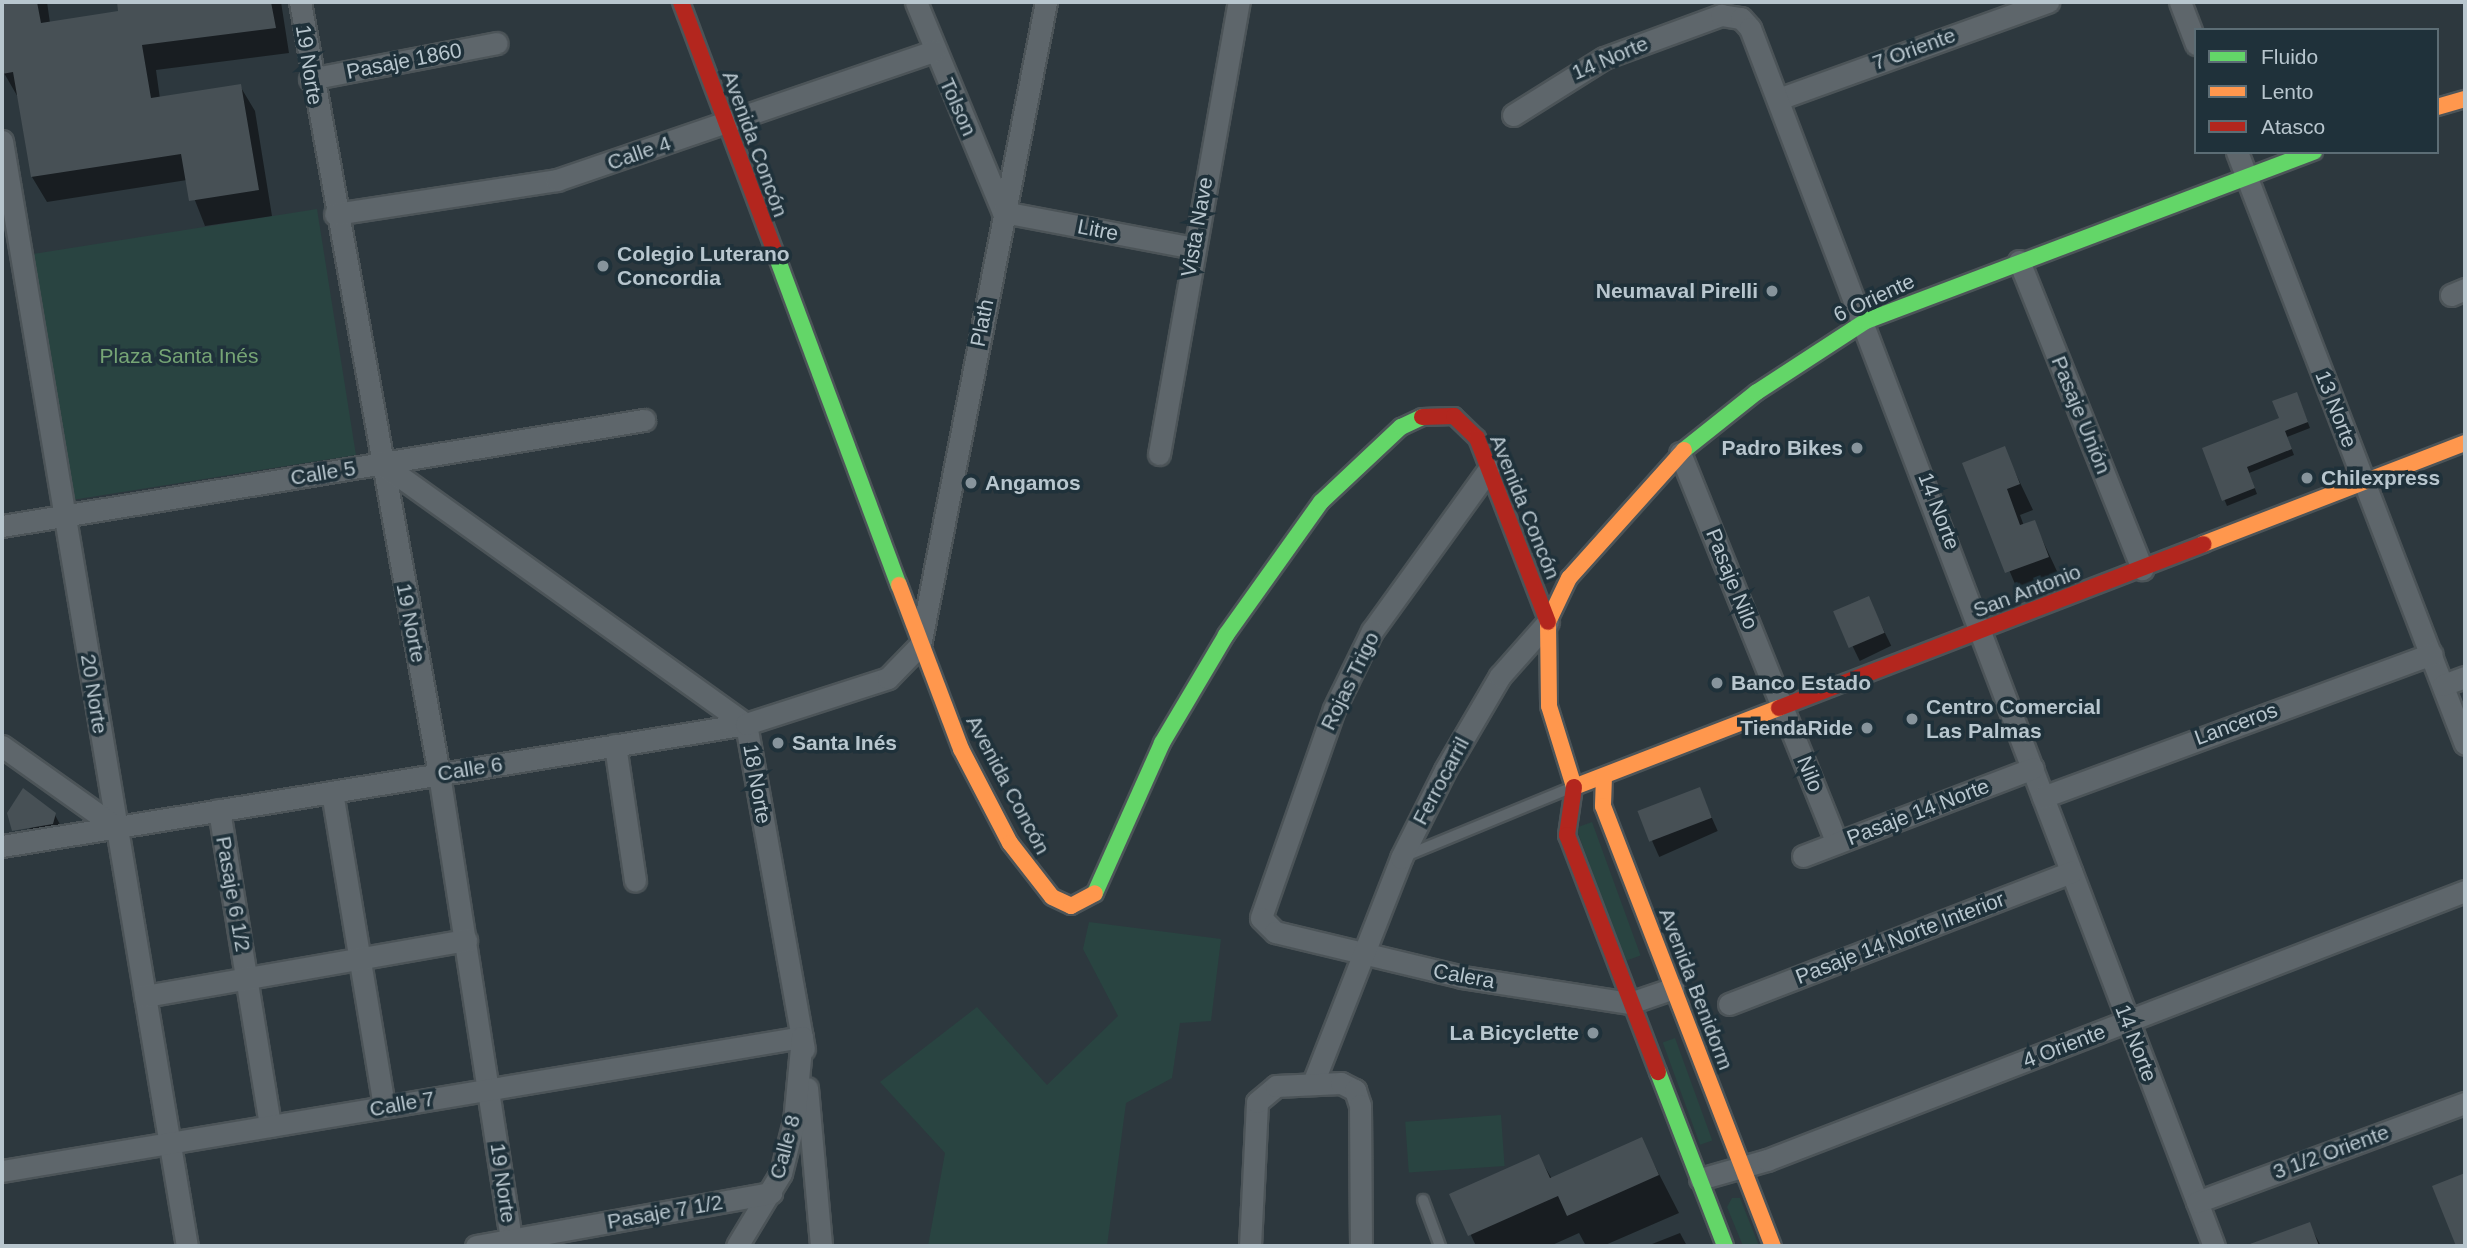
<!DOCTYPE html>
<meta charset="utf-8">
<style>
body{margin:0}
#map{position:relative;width:2467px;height:1248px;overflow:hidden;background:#2d383e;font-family:Helvetica,sans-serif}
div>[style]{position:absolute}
.green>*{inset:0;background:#294441;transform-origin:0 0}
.shadow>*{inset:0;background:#0007;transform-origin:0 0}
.building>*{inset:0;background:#475055;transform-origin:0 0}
.roads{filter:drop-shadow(2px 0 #4c5458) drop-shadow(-2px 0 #4c5458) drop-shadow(0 2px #4c5458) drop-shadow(0 -2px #4c5458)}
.lane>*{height:10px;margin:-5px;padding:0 5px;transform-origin:5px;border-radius:5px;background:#5e666b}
.street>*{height:21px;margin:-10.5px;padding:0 10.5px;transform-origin:10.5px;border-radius:10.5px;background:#5e666b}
.fast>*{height:16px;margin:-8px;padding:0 8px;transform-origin:8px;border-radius:8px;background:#63d668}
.slow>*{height:16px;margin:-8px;padding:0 8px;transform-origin:8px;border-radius:8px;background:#ff974d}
.jam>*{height:16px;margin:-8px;padding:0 8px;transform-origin:8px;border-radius:8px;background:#b3261e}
.dots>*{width:19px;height:19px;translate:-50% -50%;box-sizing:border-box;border:4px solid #1f313a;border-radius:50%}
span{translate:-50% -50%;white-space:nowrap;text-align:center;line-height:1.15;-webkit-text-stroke:7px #1f313a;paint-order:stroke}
.street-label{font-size:21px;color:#b8c6ce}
.poi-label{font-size:21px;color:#b8c6ce;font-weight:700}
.left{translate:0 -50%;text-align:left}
.right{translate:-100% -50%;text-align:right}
.park-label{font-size:21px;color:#76a575}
.frame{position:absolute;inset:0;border:4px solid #b8c6ce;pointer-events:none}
.legend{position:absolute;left:2194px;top:28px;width:245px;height:126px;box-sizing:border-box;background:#1f313a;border:2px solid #5c6d75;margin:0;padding:9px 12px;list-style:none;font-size:21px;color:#b8c6ce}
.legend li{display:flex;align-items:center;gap:14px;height:35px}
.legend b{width:35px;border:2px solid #5c6d75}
</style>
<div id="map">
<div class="green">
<div style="left:317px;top:209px;width:249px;height:289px;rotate:81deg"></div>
<div style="left:1592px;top:822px;width:142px;height:17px;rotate:70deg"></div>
<div style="clip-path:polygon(1089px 922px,1221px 939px,1211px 1021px,1180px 1023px,1172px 1078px,1126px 1103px,1107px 1246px,928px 1246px,945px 1153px,880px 1082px,977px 1007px,1047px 1085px,1118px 1016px,1083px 949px)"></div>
<div style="left:1675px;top:1038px;width:109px;height:13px;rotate:70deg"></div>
<div style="left:1501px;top:1115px;width:51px;height:96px;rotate:86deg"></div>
<div style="clip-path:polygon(1732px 1198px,1740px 1198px,1759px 1246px,1743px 1246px,1727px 1207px)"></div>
</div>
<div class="shadow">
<div style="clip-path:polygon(2px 2px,47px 2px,50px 23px,120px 12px,119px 2px,281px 2px,289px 53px,156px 70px,160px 99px,240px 86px,255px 111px,272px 216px,205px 226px,187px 180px,47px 202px,32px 177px,19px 99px,4px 73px)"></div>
<div style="clip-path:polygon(2299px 399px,2310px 428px,2287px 437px,2294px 455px,2249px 473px,2257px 494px,2227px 506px,2204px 449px,2281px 419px)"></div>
<div style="clip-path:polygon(2004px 449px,2033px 510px,2020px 515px,2024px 526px,2034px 522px,2062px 582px,2021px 598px,1964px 464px)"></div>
<div style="left:1868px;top:598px;width:53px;height:35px;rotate:64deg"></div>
<div style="left:1699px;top:789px;width:46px;height:64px;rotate:66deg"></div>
<div style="left:55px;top:815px;width:15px;height:44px;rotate:62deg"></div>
<div style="clip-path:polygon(1641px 1139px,1679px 1213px,1603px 1246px,1586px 1246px,1579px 1233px,1550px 1246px,1476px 1246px,1452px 1195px,1539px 1157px,1552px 1179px)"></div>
<div style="clip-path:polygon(2309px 1224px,2321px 1246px,2277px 1246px,2274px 1237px)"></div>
<div style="clip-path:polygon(1680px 1233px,1687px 1246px,1647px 1246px)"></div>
</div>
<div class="building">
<div style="clip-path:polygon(2px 2px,37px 2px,41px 23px,118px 11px,117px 2px,271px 2px,276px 28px,142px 45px,151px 98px,241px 84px,259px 190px,189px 201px,181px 154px,31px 177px,13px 72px,2px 74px)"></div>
<div style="clip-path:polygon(2297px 392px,2308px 422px,2285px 431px,2292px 449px,2247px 467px,2255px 488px,2222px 501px,2202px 448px,2279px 418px,2272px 401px)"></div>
<div style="clip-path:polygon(2005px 446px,2020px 484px,2007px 489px,2020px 525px,2035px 520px,2049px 557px,2005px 573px,1962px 463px)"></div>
<div style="left:1869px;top:596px;width:40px;height:39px;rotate:67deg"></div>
<div style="left:1700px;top:787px;width:33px;height:67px;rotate:69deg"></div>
<div style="clip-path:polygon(23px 788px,56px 813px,53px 824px,12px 831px,7px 813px)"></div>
<div style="clip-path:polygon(1642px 1137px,1659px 1175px,1567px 1216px,1558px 1196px,1468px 1236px,1449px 1194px,1539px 1154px,1550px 1178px)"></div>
<div style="clip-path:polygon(2465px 1173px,2465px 1246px,2456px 1246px,2432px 1186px)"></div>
<div style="clip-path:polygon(2310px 1222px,2319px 1246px,2251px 1246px,2250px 1244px)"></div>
</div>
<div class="roads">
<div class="lane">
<div style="left:1403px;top:857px;width:181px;rotate:-22.4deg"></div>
<div style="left:1423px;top:1200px;width:49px;rotate:69.7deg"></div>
</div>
<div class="street">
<div style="left:300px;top:2px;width:784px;rotate:79.79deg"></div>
<div style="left:439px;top:774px;width:478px;rotate:81.2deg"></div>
<div style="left:916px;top:2px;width:227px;rotate:67.5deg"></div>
<div style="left:1003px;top:212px;width:193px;rotate:10.7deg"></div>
<div style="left:2180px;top:2px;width:45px;rotate:69.1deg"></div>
<div style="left:310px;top:79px;width:190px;rotate:-10.9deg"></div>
<div style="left:1781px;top:98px;width:284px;rotate:-19.8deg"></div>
<div style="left:1513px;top:115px;width:107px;rotate:-32.1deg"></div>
<div style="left:1604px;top:58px;width:125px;rotate:-20.2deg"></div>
<div style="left:1721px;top:15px;width:20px;rotate:9deg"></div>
<div style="left:1741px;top:18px;width:13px;rotate:48deg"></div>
<div style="left:1750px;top:28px;width:1303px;rotate:69.15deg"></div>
<div style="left:2px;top:141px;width:1120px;rotate:80.5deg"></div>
<div style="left:2237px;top:152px;width:634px;rotate:68.94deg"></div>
<div style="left:335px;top:214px;width:225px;rotate:-8.7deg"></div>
<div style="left:557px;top:180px;width:398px;rotate:-18.9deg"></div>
<div style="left:2019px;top:261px;width:332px;rotate:68.2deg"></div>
<div style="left:2451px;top:295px;width:15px;rotate:-23deg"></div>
<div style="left:1680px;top:453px;width:420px;rotate:68.1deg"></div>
<div style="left:1159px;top:454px;width:459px;rotate:-80deg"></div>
<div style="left:381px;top:463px;width:449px;rotate:35.6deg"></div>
<div style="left:746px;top:724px;width:330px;rotate:79.9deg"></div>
<div style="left:1489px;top:469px;width:200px;rotate:125.8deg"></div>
<div style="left:1372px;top:631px;width:87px;rotate:116deg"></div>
<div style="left:1334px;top:709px;width:221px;rotate:109.3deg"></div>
<div style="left:1261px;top:918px;width:20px;rotate:45deg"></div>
<div style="left:1275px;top:932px;width:192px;rotate:13.5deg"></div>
<div style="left:1462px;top:977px;width:170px;rotate:8.8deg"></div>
<div style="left:1630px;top:1003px;width:46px;rotate:-18.8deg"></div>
<div style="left:2px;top:526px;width:651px;rotate:-9.38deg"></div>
<div style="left:2443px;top:685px;width:23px;rotate:-20deg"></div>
<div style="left:615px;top:745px;width:137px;rotate:81.6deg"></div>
<div style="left:2px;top:746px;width:140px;rotate:35.4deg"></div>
<div style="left:332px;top:792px;width:319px;rotate:80.6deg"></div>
<div style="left:2043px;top:797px;width:414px;rotate:-20.2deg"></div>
<div style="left:219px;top:810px;width:320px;rotate:80.8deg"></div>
<div style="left:2px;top:846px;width:754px;rotate:-9.31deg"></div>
<div style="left:746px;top:724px;width:149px;rotate:-17.9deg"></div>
<div style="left:888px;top:678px;width:46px;rotate:-45.9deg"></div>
<div style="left:920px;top:645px;width:655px;rotate:-78.91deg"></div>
<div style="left:1803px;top:856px;width:246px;rotate:-20.9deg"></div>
<div style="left:145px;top:996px;width:326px;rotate:-9.9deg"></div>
<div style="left:1729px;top:1004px;width:367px;rotate:-21.1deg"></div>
<div style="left:1313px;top:1083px;width:242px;rotate:-68.6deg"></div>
<div style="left:1401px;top:858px;width:98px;rotate:-63.4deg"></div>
<div style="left:1445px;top:770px;width:109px;rotate:-59.7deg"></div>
<div style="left:1500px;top:676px;width:72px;rotate:-48.4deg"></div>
<div style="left:807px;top:1088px;width:159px;rotate:84.9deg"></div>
<div style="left:2px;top:1171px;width:811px;rotate:-9.51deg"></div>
<div style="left:802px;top:1037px;width:84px;rotate:95.4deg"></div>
<div style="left:794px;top:1121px;width:54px;rotate:104deg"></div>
<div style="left:781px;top:1173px;width:85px;rotate:121.1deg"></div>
<div style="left:1700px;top:1179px;width:70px;rotate:-15.8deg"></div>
<div style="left:1767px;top:1160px;width:748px;rotate:-21.08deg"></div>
<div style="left:2197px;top:1202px;width:286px;rotate:-20.3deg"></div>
<div style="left:476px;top:1246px;width:300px;rotate:-10.2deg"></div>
<div style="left:1250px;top:1246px;width:144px;rotate:-87.2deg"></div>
<div style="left:1257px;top:1102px;width:25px;rotate:-40deg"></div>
<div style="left:1276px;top:1086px;width:65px;rotate:-2.6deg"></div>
<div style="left:1341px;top:1083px;width:16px;rotate:27deg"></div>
<div style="left:1355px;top:1090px;width:16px;rotate:72deg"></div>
<div style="left:1360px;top:1105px;width:141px;rotate:89.6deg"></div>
</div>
<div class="fast">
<div style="left:776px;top:255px;width:352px;rotate:69.6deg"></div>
<div style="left:1684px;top:450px;width:93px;rotate:-38.5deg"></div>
<div style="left:1757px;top:392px;width:130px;rotate:-33.1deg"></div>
<div style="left:1866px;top:321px;width:479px;rotate:-20.7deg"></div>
<div style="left:1095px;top:893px;width:164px;rotate:-65.9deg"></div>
<div style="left:1162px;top:743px;width:126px;rotate:-59.3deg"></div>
<div style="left:1226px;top:635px;width:163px;rotate:-54.5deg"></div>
<div style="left:1321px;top:502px;width:110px;rotate:-43.2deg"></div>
<div style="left:1401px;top:427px;width:23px;rotate:-25deg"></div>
<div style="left:1658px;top:1072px;width:186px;rotate:68.9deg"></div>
</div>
<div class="slow">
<div style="left:2437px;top:107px;width:29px;rotate:-16deg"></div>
<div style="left:1684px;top:450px;width:172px;rotate:131.9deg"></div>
<div style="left:1569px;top:578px;width:49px;rotate:115.5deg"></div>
<div style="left:1548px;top:622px;width:84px;rotate:89.3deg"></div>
<div style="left:1549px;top:706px;width:85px;rotate:72.8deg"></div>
<div style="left:1574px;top:787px;width:220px;rotate:-21.1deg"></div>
<div style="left:2203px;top:544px;width:281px;rotate:-21.1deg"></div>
<div style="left:899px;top:585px;width:175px;rotate:69.3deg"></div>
<div style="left:961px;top:749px;width:106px;rotate:62.5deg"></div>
<div style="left:1010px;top:843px;width:68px;rotate:52.1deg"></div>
<div style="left:1052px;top:897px;width:21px;rotate:25deg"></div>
<div style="left:1071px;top:906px;width:27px;rotate:-28deg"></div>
<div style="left:1604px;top:776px;width:30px;rotate:92deg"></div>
<div style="left:1603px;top:806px;width:472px;rotate:68.9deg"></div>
</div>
<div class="jam">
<div style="left:681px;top:2px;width:270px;rotate:69.4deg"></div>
<div style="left:1422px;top:417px;width:32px;rotate:-2deg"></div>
<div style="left:1454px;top:416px;width:32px;rotate:44deg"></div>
<div style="left:1477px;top:438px;width:197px;rotate:68.9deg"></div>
<div style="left:1779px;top:708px;width:455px;rotate:-21.1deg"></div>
<div style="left:1574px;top:787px;width:49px;rotate:98.3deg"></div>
<div style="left:1567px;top:835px;width:254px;rotate:69deg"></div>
</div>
</div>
<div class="dots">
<div style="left:603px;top:266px;background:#87949c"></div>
<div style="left:1772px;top:291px;background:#87949c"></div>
<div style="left:1857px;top:448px;background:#87949c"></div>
<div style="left:2307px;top:478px;background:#87949c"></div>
<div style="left:971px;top:483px;background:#87949c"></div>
<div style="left:1717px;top:683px;background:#87949c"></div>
<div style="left:1912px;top:719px;background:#87949c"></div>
<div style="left:1867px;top:728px;background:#87949c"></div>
<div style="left:778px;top:743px;background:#87949c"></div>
<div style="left:1593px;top:1033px;background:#87949c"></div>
</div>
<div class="street-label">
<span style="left:1914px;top:49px;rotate:-20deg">7 Oriente</span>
<span style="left:1610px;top:58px;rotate:-23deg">14 Norte</span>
<span style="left:404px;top:61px;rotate:-11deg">Pasaje 1860</span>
<span style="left:309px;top:65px;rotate:81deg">19 Norte</span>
<span style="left:958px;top:107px;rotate:66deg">Tolson</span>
<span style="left:755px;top:144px;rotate:70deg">Avenida Concón</span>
<span style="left:639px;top:153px;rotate:-19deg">Calle 4</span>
<span style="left:1197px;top:227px;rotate:-80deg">Vista Nave</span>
<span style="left:1098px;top:230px;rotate:11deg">Litre</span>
<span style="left:1874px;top:298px;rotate:-25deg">6 Oriente</span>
<span style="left:982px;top:323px;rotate:-79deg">Plath</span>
<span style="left:2336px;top:409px;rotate:69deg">13 Norte</span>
<span style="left:2081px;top:415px;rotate:68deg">Pasaje Unión</span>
<span style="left:323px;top:473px;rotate:-9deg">Calle 5</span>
<span style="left:1525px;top:507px;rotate:68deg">Avenida Concón</span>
<span style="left:1939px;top:511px;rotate:69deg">14 Norte</span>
<span style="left:1732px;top:579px;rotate:68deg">Pasaje Nilo</span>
<span style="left:2027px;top:591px;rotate:-21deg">San Antonio</span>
<span style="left:411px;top:623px;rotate:79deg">19 Norte</span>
<span style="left:1350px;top:681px;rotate:-64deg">Rojas Trigo</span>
<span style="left:94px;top:694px;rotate:81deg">20 Norte</span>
<span style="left:2236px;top:724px;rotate:-20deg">Lanceros</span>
<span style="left:470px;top:769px;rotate:-9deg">Calle 6</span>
<span style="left:1810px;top:774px;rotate:68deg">Nilo</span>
<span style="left:1441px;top:781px;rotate:-62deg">Ferrocarril</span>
<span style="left:757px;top:784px;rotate:80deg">18 Norte</span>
<span style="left:1008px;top:785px;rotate:62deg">Avenida Concón</span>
<span style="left:1918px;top:812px;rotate:-21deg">Pasaje 14 Norte</span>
<span style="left:233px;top:894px;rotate:80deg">Pasaje 6 1/2</span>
<span style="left:1900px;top:938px;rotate:-21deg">Pasaje 14 Norte Interior</span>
<span style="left:1464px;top:976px;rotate:10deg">Calera</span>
<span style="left:1696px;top:989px;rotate:69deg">Avenida Benidorm</span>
<span style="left:2136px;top:1043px;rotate:69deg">14 Norte</span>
<span style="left:2064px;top:1046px;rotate:-21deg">4 Oriente</span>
<span style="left:402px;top:1104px;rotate:-10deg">Calle 7</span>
<span style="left:785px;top:1147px;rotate:-75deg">Calle 8</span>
<span style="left:2331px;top:1152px;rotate:-20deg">3 1/2 Oriente</span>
<span style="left:503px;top:1183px;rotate:82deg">19 Norte</span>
<span style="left:665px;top:1212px;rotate:-10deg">Pasaje 7 1/2</span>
</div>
<div class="poi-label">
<span class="left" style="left:617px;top:266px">Colegio Luterano<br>Concordia</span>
<span class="right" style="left:1758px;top:291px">Neumaval Pirelli</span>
<span class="right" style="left:1843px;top:448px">Padro Bikes</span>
<span class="left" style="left:2321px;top:478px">Chilexpress</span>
<span class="left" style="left:985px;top:483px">Angamos</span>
<span class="left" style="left:1731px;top:683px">Banco Estado</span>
<span class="left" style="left:1926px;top:719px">Centro Comercial<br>Las Palmas</span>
<span class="right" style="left:1853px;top:728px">TiendaRide</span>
<span class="left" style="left:792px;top:743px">Santa Inés</span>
<span class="right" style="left:1579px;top:1033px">La Bicyclette</span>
</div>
<div class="park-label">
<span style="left:179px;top:356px">Plaza Santa Inés</span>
</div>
<div class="frame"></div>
<ul class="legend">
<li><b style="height:9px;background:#63d668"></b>Fluido</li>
<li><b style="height:9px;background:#ff974d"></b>Lento</li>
<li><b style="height:9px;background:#b3261e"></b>Atasco</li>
</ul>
</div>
